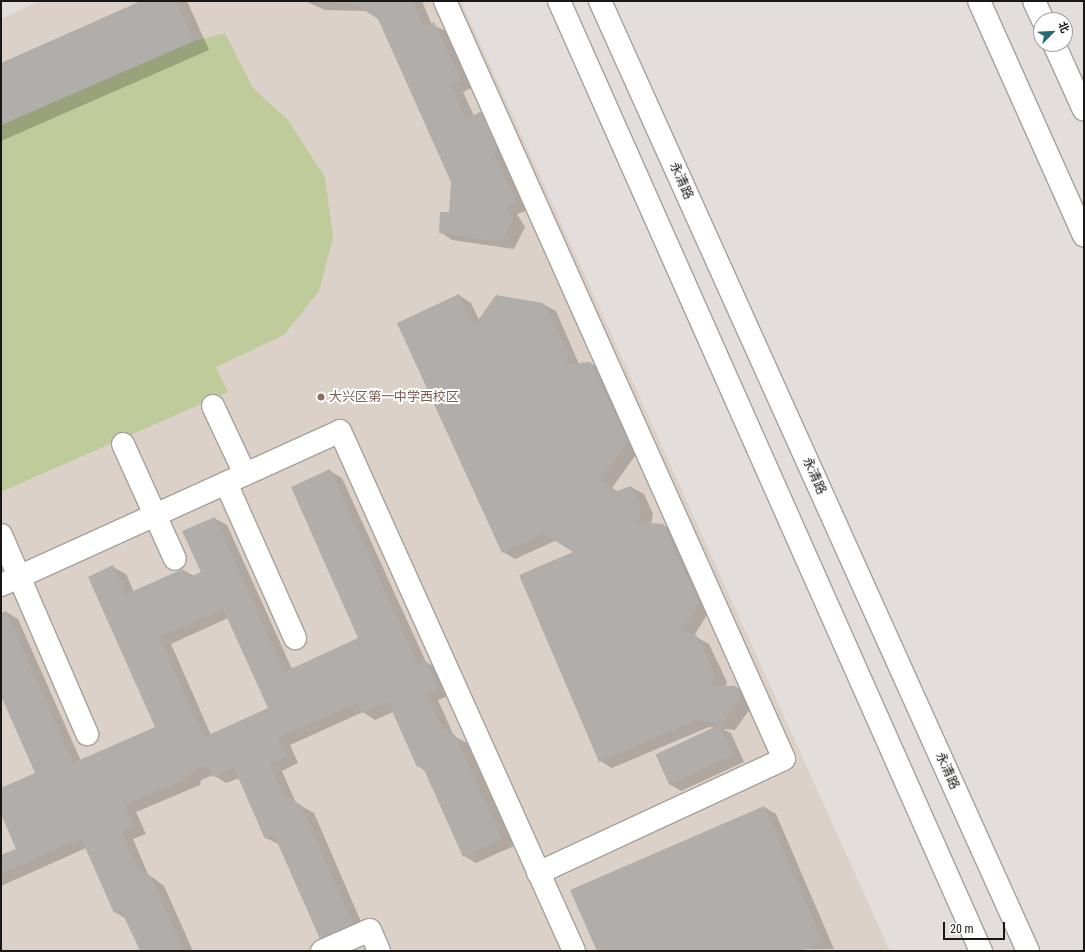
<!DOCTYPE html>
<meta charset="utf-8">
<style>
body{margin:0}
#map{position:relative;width:1085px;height:952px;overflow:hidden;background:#e3dedb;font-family:"Roboto Condensed","Noto Sans SC",sans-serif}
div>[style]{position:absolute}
.built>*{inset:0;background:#dcd1c8}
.green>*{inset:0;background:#bfcb9a}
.shadow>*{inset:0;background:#0003}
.building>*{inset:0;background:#b1adaa;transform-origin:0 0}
.roads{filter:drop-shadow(1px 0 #a4a09c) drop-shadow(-1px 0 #a4a09c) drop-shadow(0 1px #a4a09c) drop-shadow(0 -1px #a4a09c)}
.street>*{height:22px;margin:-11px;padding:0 11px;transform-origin:11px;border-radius:11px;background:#fff}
.secondary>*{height:22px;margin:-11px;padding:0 11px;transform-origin:11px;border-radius:11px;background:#fff}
.dots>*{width:11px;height:11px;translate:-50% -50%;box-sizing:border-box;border:2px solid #fff;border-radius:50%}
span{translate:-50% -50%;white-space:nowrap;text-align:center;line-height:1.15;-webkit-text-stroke:4px #fff;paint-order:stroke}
.street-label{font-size:13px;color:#181715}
.education-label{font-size:13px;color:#785e54}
.left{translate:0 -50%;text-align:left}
.frame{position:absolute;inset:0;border:2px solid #181715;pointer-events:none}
.north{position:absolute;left:1033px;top:12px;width:40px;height:40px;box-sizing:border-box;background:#fff;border:1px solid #a3a2a1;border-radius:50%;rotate:66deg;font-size:11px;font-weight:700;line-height:16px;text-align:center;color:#181715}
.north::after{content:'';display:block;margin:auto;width:14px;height:18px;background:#246d78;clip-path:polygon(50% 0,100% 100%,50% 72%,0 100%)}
.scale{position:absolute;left:943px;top:922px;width:62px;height:18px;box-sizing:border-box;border:2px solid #181715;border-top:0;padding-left:5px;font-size:12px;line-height:14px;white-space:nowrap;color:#181715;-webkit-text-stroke:3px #fff;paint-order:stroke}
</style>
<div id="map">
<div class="built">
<div style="clip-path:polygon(39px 1px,461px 1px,890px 951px,1px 951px,1px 19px)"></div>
</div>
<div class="green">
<div style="clip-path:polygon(225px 33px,253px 88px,288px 120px,325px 177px,333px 238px,319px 291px,284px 335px,216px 367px,228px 392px,1px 492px,1px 125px,194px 41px)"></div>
</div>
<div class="shadow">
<div style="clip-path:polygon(143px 1px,187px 1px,209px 50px,1px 141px,1px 64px)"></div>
<div style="clip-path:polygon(305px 1px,422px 1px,432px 25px,447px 31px,473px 87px,463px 92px,474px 116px,482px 113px,494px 120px,529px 210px,517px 214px,525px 227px,514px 249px,452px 240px,440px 232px,450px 213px,452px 181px,379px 19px,367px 11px,325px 10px)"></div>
<div style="clip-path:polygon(459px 295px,471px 303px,479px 320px,543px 304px,556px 311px,579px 364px,590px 363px,602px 370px,640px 449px,612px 488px,618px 492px,631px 487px,644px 494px,653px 514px,651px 524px,663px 525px,676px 532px,710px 610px,694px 636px,709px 644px,727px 682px,725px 687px,736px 687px,748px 694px,753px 705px,735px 730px,723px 729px,731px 733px,744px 762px,681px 791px,669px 784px,656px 755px,716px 728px,709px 727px,612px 768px,600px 761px,575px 552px,557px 540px,515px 559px,503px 552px)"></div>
<div style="clip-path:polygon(evenodd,330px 471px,342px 478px,426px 662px,438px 669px,450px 695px,438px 700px,454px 736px,467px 743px,514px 846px,476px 863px,464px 856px,425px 771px,418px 766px,393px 712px,375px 720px,363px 712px,290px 745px,298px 763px,282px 771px,296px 803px,314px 813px,365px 931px,333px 945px,320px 938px,280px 845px,266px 838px,239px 778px,226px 783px,213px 775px,201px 780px,200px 785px,136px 812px,146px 834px,133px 839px,148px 874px,164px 886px,193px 951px,141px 951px,126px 919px,115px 912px,86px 848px,1px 886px,1px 857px,18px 849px,1px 812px,1px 789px,36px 773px,1px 694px,1px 614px,6px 612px,18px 619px,81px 761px,156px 728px,113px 567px,126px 574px,134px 592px,183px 570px,194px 576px,202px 572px,214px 518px,227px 525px,292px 669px,360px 639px,330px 471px,228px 618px,269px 709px,211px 735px,171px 644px,228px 618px)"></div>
<div style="clip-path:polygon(764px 807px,776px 814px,834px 949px,598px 951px)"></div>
</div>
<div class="building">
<div style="clip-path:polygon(141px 1px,176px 1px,194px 41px,1px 125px,1px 63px)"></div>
<div style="clip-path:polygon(307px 1px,413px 1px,424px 27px,434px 22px,461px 80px,451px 85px,466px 119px,482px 111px,498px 148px,493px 151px,517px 203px,506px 207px,513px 219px,502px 242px,439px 233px,440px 212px,449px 212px,451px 182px,378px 19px,356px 5px)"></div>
<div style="clip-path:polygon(459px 294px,474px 326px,496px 295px,543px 303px,567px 351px,567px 364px,590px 362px,628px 441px,600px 480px,617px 491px,631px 486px,641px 507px,638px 522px,663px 524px,699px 603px,681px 630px,697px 636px,715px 675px,711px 685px,736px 686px,741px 697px,722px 724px,696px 720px,599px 762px,519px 575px,573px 552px,544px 534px,502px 553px,397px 323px)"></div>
<div style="clip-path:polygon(evenodd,330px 469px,418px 665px,426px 661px,438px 688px,426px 693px,443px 729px,455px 735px,502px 839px,463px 857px,422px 765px,417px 767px,388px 702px,362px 713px,357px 703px,278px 738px,287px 756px,270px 764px,284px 795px,301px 805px,353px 924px,320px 939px,274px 835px,265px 839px,234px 768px,213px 777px,208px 765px,189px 773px,188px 778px,125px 805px,134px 827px,122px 832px,136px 866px,151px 877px,184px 951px,140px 951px,121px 910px,114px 913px,81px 838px,1px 874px,1px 855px,16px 849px,1px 814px,1px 788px,35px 773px,1px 696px,1px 613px,6px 611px,73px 763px,155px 727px,88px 577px,113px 565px,126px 594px,183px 569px,190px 577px,201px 572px,182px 531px,215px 517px,284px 672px,358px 638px,291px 487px,330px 469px,223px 609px,268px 708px,204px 737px,159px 637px,223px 609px)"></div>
<div style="left:719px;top:725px;width:33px;height:70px;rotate:65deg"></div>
<div style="clip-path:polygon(764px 806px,823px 942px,801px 951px,597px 951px,570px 890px)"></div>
</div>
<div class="roads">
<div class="street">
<div style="left:445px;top:1px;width:830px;rotate:65.9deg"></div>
<div style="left:784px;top:759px;width:271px;rotate:155.1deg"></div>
<div style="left:979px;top:1px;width:257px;rotate:65.9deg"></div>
<div style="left:1034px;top:1px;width:21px;rotate:65deg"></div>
<div style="left:1054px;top:44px;width:72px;rotate:65.6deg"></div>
<div style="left:213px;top:406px;width:75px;rotate:64.8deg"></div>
<div style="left:123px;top:444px;width:126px;rotate:65.7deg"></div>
<div style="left:226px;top:483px;width:170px;rotate:66deg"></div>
<div style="left:1px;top:535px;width:217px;rotate:66.6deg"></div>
<div style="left:1px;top:585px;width:372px;rotate:-24.4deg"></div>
<div style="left:340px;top:431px;width:570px;rotate:65.77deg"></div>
<div style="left:322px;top:951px;width:52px;rotate:-23.6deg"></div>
<div style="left:370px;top:930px;width:23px;rotate:67deg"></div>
</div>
<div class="secondary">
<div style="left:559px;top:1px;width:1040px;rotate:66.05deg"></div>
<div style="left:600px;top:1px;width:1042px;rotate:65.75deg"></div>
</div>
</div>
<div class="dots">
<div style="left:321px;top:397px;background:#8d6e63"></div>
</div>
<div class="street-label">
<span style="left:681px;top:181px;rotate:66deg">永清路</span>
<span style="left:814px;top:476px;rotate:66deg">永清路</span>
<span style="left:947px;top:771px;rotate:66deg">永清路</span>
</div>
<div class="education-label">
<span class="left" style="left:329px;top:397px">大兴区第一中学西校区</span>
</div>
<div class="frame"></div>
<div class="north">北</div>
<div class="scale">20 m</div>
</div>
